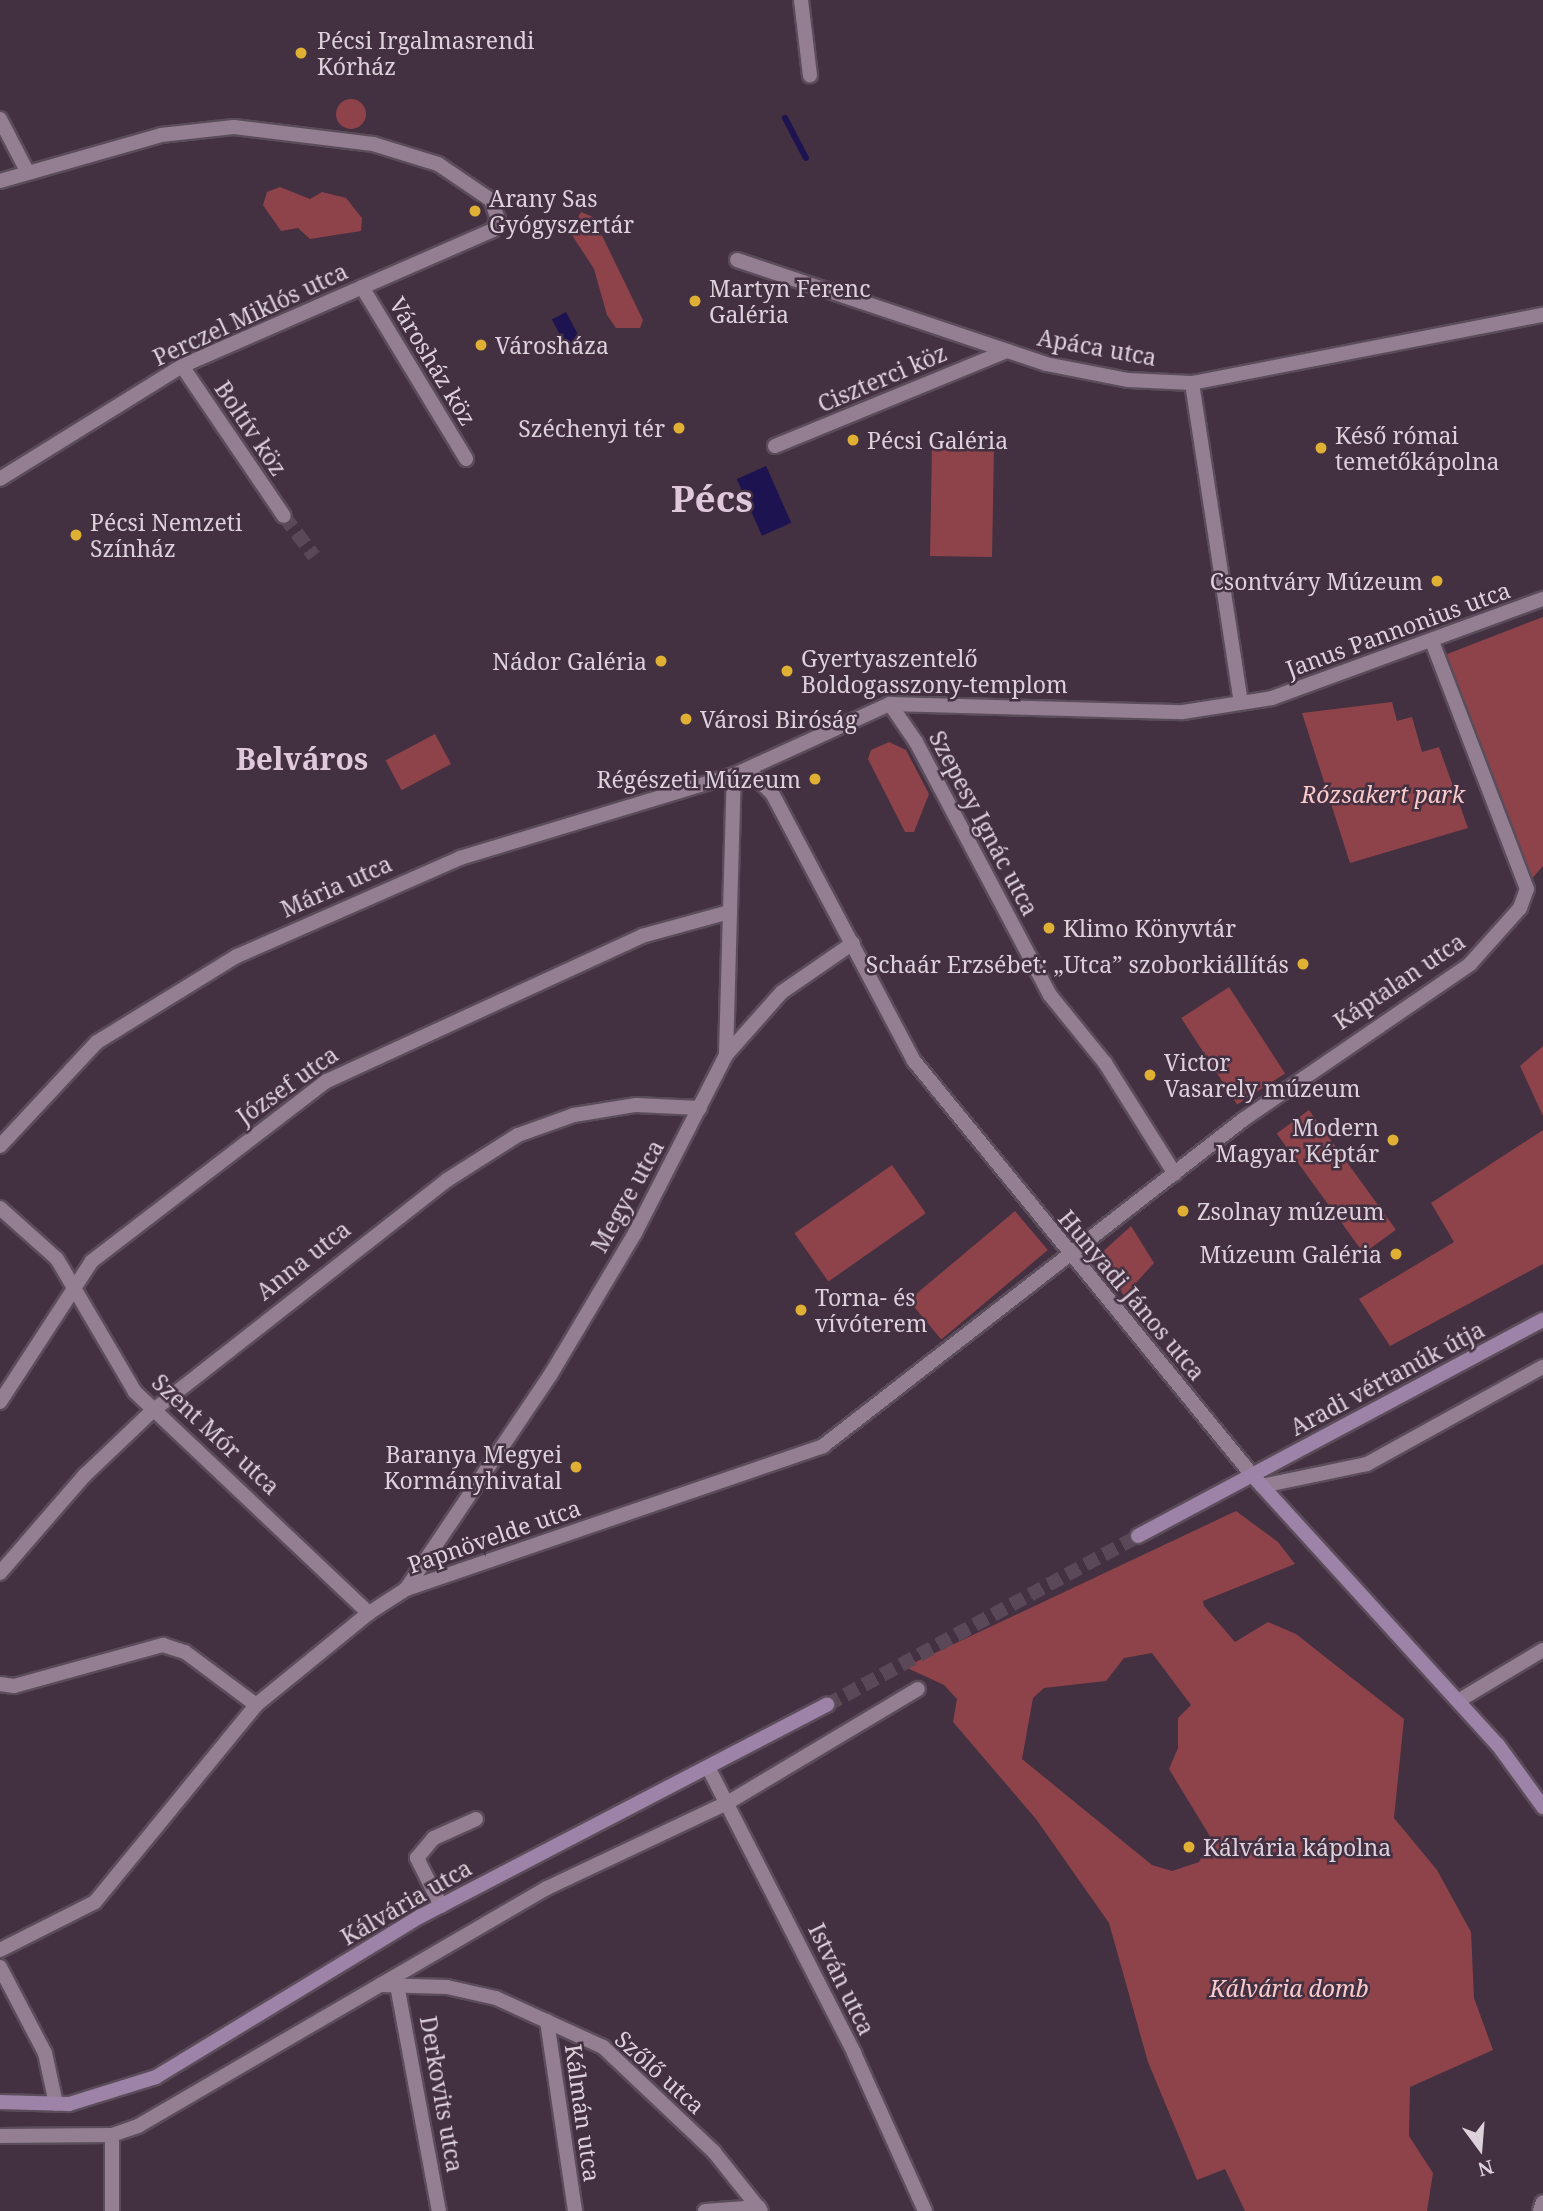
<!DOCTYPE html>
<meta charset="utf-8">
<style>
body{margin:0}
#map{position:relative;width:1543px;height:2211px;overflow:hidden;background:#433041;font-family:"Noto Serif",serif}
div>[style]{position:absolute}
.green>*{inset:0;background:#8e434a;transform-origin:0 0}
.round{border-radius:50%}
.water>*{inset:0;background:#1d1350;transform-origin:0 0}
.stream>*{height:6px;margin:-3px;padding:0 3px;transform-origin:3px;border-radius:3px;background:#1d1350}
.street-tunnel>*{height:14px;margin-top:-7px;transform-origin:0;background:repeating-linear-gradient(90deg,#5a4858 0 14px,transparent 0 21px)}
.secondary-tunnel>*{height:14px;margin-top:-7px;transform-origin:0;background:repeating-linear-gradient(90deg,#5a4858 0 14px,transparent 0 21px)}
.roads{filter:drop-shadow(2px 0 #5b4c5a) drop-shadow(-2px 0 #5b4c5a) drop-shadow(0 2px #5b4c5a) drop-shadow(0 -2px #5b4c5a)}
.street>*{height:14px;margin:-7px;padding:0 7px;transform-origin:7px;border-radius:7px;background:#947e92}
.secondary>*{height:14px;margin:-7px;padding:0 7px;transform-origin:7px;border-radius:7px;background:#9e83a8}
.dots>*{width:19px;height:19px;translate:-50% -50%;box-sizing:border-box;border:4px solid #433041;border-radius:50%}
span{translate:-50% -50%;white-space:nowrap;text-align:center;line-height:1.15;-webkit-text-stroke:5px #433041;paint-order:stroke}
.poi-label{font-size:23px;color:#ddd1dc}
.left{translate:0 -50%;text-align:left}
.right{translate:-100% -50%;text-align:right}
.street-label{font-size:23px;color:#ddd1dc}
.park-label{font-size:23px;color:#fbcbcc;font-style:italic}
.district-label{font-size:30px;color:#dfc7dc;font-weight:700}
.town-label{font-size:37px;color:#dfc7dc;font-weight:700}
.north{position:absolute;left:1445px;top:2113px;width:70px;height:70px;-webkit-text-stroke:5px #433041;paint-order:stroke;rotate:164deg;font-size:19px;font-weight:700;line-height:28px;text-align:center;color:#ddd1dc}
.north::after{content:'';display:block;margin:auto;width:24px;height:32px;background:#ddd1dc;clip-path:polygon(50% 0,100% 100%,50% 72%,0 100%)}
</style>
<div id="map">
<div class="green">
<div class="round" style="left:336px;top:99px;width:30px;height:30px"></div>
<div style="clip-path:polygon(280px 187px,310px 199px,322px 192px,346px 198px,362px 218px,361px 231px,310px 239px,298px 228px,281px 231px,263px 205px,267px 192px)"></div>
<div style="clip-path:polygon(581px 212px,593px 217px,643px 320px,640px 328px,616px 328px,607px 315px,594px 269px,570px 232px)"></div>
<div style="left:932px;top:444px;width:62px;height:112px;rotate:1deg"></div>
<div style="clip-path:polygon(1543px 617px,1543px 866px,1529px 882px,1442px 656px)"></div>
<div style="clip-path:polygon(1392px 702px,1397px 721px,1412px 717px,1422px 752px,1439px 747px,1468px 828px,1350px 863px,1302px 713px)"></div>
<div style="left:435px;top:734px;width:34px;height:56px;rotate:62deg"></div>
<div style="clip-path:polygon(889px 742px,906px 750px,929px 794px,914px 832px,905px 832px,868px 759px,871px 750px)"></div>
<div style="left:1229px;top:987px;width:103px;height:57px;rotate:57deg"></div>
<div style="clip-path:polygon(1543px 1046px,1543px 1116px,1520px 1066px)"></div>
<div style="left:1309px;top:1110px;width:148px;height:40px;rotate:54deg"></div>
<div style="clip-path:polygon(1543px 1130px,1543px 1264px,1390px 1346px,1359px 1299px,1454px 1242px,1431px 1203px)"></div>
<div style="left:892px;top:1165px;width:59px;height:119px;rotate:55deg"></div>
<div style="left:1015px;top:1211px;width:51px;height:139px;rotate:50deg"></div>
<div style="clip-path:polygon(1131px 1226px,1154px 1263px,1124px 1296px,1098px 1256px)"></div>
<div style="clip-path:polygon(evenodd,1236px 1511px,1278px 1542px,1295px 1564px,1203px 1601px,1204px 1606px,1235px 1642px,1268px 1622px,1296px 1634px,1404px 1719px,1394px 1818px,1437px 1870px,1471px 1932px,1474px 1998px,1493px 2050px,1410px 2087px,1409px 2136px,1433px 2173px,1427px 2211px,1245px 2211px,1225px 2169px,1197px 2180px,1148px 2062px,1109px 1923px,1036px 1819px,953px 1722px,957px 1699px,944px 1685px,905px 1667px,1236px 1511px,1152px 1653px,1191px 1705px,1178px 1718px,1178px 1748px,1169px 1769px,1211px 1838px,1199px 1862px,1172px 1871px,1152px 1865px,1022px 1759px,1033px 1698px,1044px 1688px,1106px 1681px,1124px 1658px,1152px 1653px)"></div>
</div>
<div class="water">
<div style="left:566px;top:312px;width:36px;height:16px;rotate:62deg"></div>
<div style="left:766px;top:466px;width:62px;height:32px;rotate:66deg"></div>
</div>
<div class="stream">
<div style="left:785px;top:118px;width:45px;rotate:62.3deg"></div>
</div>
<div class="street-tunnel">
<div style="left:284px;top:516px;width:50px;rotate:53.1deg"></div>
</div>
<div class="secondary-tunnel">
<div style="left:827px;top:1705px;width:354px;rotate:-28.5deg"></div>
</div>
<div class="roads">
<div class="street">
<div style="left:801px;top:0;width:76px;rotate:83.2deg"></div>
<div style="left:0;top:119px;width:59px;rotate:62.6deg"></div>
<div style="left:0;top:181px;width:167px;rotate:-15.9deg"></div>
<div style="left:161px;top:135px;width:73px;rotate:-6.3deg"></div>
<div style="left:234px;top:127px;width:140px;rotate:7deg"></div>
<div style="left:373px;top:144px;width:68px;rotate:17.1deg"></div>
<div style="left:438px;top:164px;width:64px;rotate:34.2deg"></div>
<div style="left:491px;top:200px;width:20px;rotate:70deg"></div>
<div style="left:498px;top:219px;width:12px;rotate:114deg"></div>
<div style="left:493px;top:230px;width:339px;rotate:156.4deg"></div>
<div style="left:182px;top:366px;width:214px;rotate:148.2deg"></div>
<div style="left:737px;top:260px;width:326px;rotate:18.6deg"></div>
<div style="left:1046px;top:364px;width:84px;rotate:11deg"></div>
<div style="left:1128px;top:380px;width:64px;rotate:2.7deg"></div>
<div style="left:1192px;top:383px;width:358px;rotate:-11deg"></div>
<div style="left:362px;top:287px;width:201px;rotate:58.8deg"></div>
<div style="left:182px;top:366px;width:181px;rotate:55.8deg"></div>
<div style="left:1192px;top:383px;width:323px;rotate:81.3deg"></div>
<div style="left:775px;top:446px;width:251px;rotate:-22.3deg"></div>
<div style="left:890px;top:704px;width:46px;rotate:55.6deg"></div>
<div style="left:916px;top:742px;width:286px;rotate:62.1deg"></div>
<div style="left:1050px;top:995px;width:87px;rotate:51deg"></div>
<div style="left:1105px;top:1063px;width:131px;rotate:57.8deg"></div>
<div style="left:748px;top:770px;width:33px;rotate:44deg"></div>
<div style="left:772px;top:793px;width:303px;rotate:62.1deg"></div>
<div style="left:914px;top:1061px;width:536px;rotate:50.76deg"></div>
<div style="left:726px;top:1055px;width:84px;rotate:-48.4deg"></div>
<div style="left:782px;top:992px;width:86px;rotate:-34.6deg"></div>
<div style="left:0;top:1146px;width:142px;rotate:-47deg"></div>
<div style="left:97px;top:1042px;width:164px;rotate:-31.6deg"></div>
<div style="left:237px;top:956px;width:244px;rotate:-23.7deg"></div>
<div style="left:460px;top:858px;width:286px;rotate:-16.9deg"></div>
<div style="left:734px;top:775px;width:171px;rotate:-24.5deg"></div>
<div style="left:890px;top:704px;width:293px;rotate:1.6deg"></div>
<div style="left:1183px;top:712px;width:90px;rotate:-8.9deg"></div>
<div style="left:1272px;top:698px;width:289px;rotate:-20.1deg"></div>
<div style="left:0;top:1208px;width:76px;rotate:41.8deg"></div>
<div style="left:57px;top:1259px;width:154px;rotate:59.6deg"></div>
<div style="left:135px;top:1392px;width:322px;rotate:43.4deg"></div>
<div style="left:0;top:1402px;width:168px;rotate:-56.9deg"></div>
<div style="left:92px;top:1261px;width:296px;rotate:-37.5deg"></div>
<div style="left:327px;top:1081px;width:347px;rotate:-24.7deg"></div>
<div style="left:642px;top:936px;width:90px;rotate:-15.4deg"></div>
<div style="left:1262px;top:1486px;width:107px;rotate:-11.8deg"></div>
<div style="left:1367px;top:1464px;width:201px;rotate:-28.9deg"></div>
<div style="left:0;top:1573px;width:130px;rotate:-49.1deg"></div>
<div style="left:85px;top:1475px;width:90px;rotate:-43.6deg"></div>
<div style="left:150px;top:1413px;width:377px;rotate:-38.1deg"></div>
<div style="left:447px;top:1180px;width:84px;rotate:-32.4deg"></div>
<div style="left:518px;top:1135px;width:59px;rotate:-19.7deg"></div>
<div style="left:574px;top:1115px;width:63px;rotate:-9.2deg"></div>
<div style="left:636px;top:1105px;width:64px;rotate:2.7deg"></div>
<div style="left:406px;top:1589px;width:259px;rotate:-56deg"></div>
<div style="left:551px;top:1374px;width:164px;rotate:-59.2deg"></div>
<div style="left:635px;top:1233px;width:200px;rotate:-62.9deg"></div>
<div style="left:726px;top:1055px;width:280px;rotate:-88.4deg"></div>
<div style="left:0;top:1684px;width:14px;rotate:8deg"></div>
<div style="left:14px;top:1686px;width:155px;rotate:-15.4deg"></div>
<div style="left:163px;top:1645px;width:23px;rotate:18deg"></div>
<div style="left:185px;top:1652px;width:89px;rotate:36.7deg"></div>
<div style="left:1458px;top:1701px;width:99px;rotate:-31deg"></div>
<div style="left:710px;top:1771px;width:317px;rotate:62.9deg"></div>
<div style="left:854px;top:2053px;width:173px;rotate:65.8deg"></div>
<div style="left:441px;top:1906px;width:54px;rotate:-116.6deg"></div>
<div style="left:417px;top:1858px;width:26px;rotate:-50deg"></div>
<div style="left:434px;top:1838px;width:46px;rotate:-24.3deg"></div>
<div style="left:0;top:1950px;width:106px;rotate:-26.8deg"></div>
<div style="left:95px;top:1902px;width:254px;rotate:-50.7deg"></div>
<div style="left:256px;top:1705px;width:146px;rotate:-39.2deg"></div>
<div style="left:369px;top:1613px;width:44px;rotate:-33deg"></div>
<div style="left:406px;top:1589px;width:441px;rotate:-18.9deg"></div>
<div style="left:823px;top:1446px;width:533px;rotate:-37.84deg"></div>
<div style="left:1244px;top:1119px;width:274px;rotate:-34.4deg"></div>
<div style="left:1470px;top:964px;width:75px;rotate:-48.2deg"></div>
<div style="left:1520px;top:908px;width:20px;rotate:-70deg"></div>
<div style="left:1527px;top:889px;width:265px;rotate:-111deg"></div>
<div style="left:0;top:1967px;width:97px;rotate:62.4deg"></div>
<div style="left:45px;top:2053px;width:52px;rotate:77.8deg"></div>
<div style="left:380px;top:1985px;width:67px;rotate:1.7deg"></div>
<div style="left:447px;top:1987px;width:50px;rotate:12.7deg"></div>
<div style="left:496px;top:1998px;width:118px;rotate:24.6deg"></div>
<div style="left:603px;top:2047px;width:153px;rotate:43.4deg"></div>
<div style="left:714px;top:2152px;width:75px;rotate:51.5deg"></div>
<div style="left:397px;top:1985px;width:230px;rotate:79.5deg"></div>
<div style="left:547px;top:2021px;width:192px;rotate:81.6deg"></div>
<div style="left:112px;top:2135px;width:76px;rotate:90deg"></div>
<div style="left:0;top:2136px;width:112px;rotate:-0.5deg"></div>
<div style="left:112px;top:2135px;width:28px;rotate:-19deg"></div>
<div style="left:138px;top:2126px;width:473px;rotate:-30.2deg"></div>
<div style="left:547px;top:1888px;width:201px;rotate:-25.3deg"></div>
<div style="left:729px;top:1802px;width:220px;rotate:-30.9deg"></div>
<div style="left:705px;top:2211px;width:54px;rotate:-4.2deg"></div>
<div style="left:1540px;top:2211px;width:9px;rotate:-72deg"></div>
</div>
<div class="secondary">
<div style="left:1253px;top:1476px;width:364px;rotate:47.7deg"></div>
<div style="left:1498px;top:1745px;width:77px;rotate:54deg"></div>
<div style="left:1138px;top:1536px;width:459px;rotate:-28.1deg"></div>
<div style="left:0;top:2102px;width:69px;rotate:1.7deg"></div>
<div style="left:69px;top:2104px;width:91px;rotate:-17.2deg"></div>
<div style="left:156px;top:2077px;width:310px;rotate:-31.3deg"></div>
<div style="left:421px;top:1916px;width:458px;rotate:-27.5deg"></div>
</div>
</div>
<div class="dots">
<div style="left:301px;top:53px;background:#e0b034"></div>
<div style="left:475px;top:211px;background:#e0b034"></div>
<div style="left:695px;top:301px;background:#e0b034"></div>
<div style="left:481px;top:345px;background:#e0b034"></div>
<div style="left:679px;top:428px;background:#e0b034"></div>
<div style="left:853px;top:440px;background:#e0b034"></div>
<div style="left:1321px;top:448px;background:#e0b034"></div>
<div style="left:76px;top:535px;background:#e0b034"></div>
<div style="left:1437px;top:581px;background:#e0b034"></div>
<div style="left:661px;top:661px;background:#e0b034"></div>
<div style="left:787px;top:671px;background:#e0b034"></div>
<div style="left:686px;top:719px;background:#e0b034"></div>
<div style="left:815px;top:779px;background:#e0b034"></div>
<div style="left:1049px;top:928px;background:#e0b034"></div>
<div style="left:1303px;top:964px;background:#e0b034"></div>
<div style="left:1150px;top:1075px;background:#e0b034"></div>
<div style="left:1393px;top:1140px;background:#e0b034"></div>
<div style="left:1183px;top:1211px;background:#e0b034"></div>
<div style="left:1396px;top:1254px;background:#e0b034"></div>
<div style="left:801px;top:1310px;background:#e0b034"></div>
<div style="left:576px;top:1467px;background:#e0b034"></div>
<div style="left:1189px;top:1847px;background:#e0b034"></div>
</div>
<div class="poi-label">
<span class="left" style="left:317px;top:53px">Pécsi Irgalmasrendi<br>Kórház</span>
<span class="left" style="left:489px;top:211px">Arany Sas<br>Gyógyszertár</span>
<span class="left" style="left:709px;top:301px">Martyn Ferenc<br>Galéria</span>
<span class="left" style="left:495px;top:345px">Városháza</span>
<span class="right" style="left:665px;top:428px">Széchenyi tér</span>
<span class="left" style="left:1335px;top:448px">Késő római<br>temetőkápolna</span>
<span class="left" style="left:867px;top:440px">Pécsi Galéria</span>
<span class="left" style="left:90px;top:535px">Pécsi Nemzeti<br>Színház</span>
<span class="right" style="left:1423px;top:581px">Csontváry Múzeum</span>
<span class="left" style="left:801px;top:671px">Gyertyaszentelő<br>Boldogasszony-templom</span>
<span class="right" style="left:647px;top:661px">Nádor Galéria</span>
<span class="left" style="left:700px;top:719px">Városi Biróság</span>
<span class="right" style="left:801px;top:779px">Régészeti Múzeum</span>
<span class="left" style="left:1063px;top:928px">Klimo Könyvtár</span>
<span class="right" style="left:1289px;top:964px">Schaár Erzsébet: „Utca” szoborkiállítás</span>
<span class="left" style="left:1164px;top:1075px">Victor<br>Vasarely múzeum</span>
<span class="right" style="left:1379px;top:1140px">Modern<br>Magyar Képtár</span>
<span class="left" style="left:1197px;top:1211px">Zsolnay múzeum</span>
<span class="right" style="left:1382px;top:1254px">Múzeum Galéria</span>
<span class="left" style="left:815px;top:1310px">Torna- és<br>vívóterem</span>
<span class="right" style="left:562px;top:1467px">Baranya Megyei<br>Kormányhivatal</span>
<span class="left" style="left:1203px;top:1847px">Kálvária kápolna</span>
</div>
<div class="street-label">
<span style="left:250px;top:314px;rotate:-25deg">Perczel Miklós utca</span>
<span style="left:1097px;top:347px;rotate:10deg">Apáca utca</span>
<span style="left:433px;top:361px;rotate:59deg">Városház köz</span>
<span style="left:882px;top:378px;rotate:-23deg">Ciszterci köz</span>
<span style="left:251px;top:428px;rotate:56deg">Boltív köz</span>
<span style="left:1398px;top:629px;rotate:-20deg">Janus Pannonius utca</span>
<span style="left:984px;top:823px;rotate:62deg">Szepesy Ignác utca</span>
<span style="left:336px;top:886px;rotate:-24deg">Mária utca</span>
<span style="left:1399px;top:981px;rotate:-34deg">Káptalan utca</span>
<span style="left:287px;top:1085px;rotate:-35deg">József utca</span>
<span style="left:627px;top:1196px;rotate:-61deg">Megye utca</span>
<span style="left:303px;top:1260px;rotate:-38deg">Anna utca</span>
<span style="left:1132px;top:1295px;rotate:50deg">Hunyadi János utca</span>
<span style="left:1387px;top:1378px;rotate:-28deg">Aradi vértanúk útja</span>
<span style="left:216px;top:1434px;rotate:43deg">Szent Mór utca</span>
<span style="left:494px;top:1536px;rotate:-19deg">Papnövelde utca</span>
<span style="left:406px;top:1902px;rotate:-30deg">Kálvária utca</span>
<span style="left:842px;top:1979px;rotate:64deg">István utca</span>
<span style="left:660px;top:2072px;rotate:42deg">Szőlő utca</span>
<span style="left:442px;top:2094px;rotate:80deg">Derkovits utca</span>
<span style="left:583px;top:2113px;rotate:82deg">Kálmán utca</span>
</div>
<div class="park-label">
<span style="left:1383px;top:794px">Rózsakert park</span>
<span style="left:1289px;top:1988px">Kálvária domb</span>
</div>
<div class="district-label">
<span style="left:302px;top:759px">Belváros</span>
</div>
<div class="town-label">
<span style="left:712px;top:498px">Pécs</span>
</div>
<div class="north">N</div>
</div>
